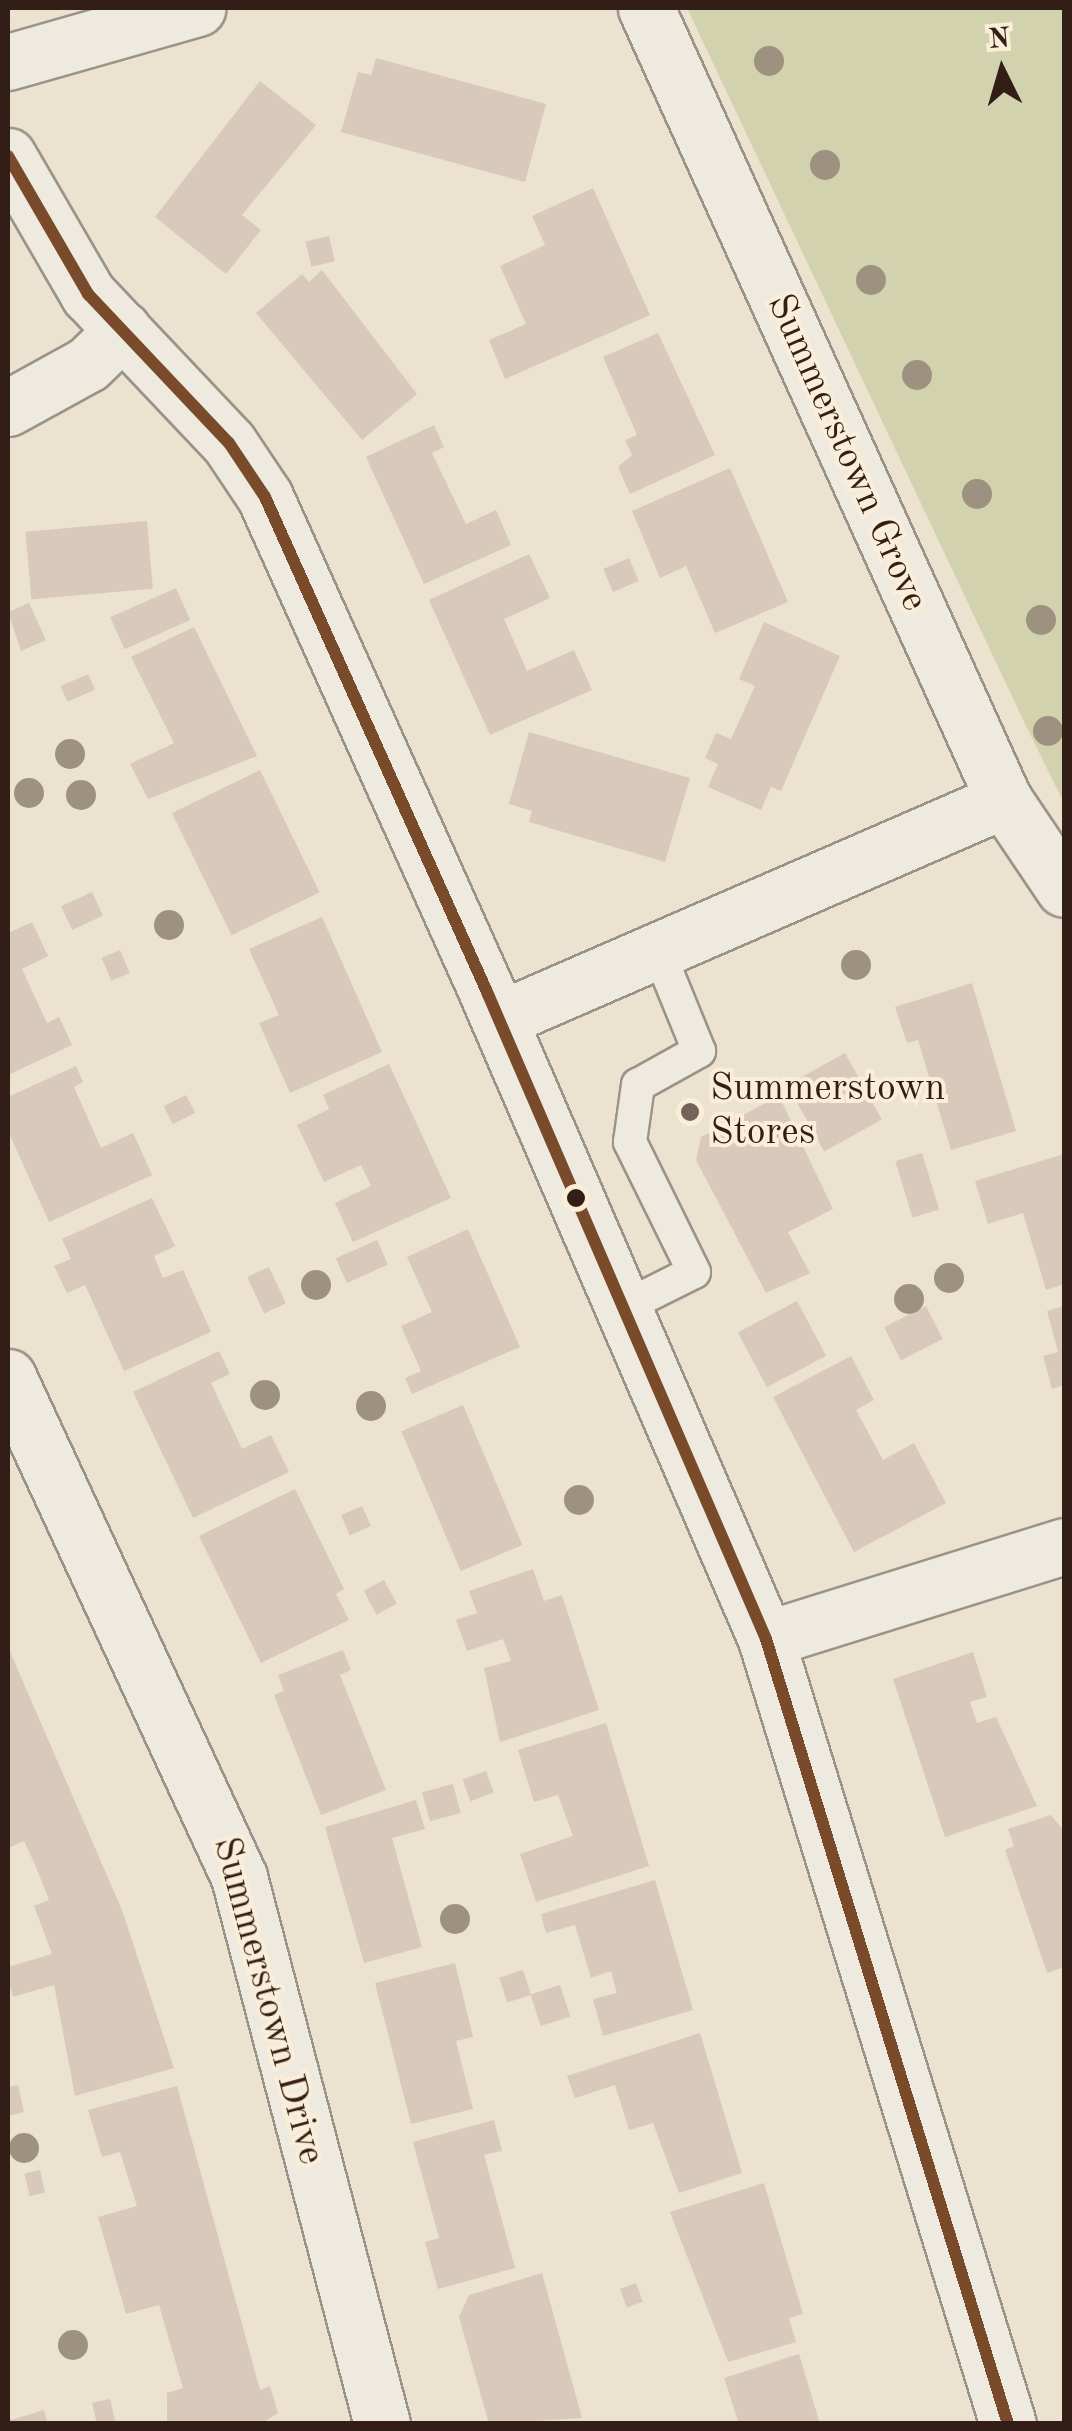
<!DOCTYPE html>
<style>
body{margin:0}
#map{position:relative;width:1072px;height:2431px;overflow:hidden;background:#ece2d0;font-family:"Old Standard TT",serif}
div>[style]{position:absolute}
.green>*{inset:0;background:#d3d2ae}
.building>*{inset:0;background:#d8c9bb;transform-origin:0 0}
.roads{filter:drop-shadow(2px 0 #9b9388) drop-shadow(-2px 0 #9b9388) drop-shadow(0 2px #9b9388) drop-shadow(0 -2px #9b9388)}
.service>*{height:32px;margin:-16px;padding:0 16px;transform-origin:16px;border-radius:16px;background:#efeae0}
.minor>*{height:55px;margin:-27.5px;padding:0 27.5px;transform-origin:27.5px;border-radius:27.5px;background:#efeae0}
.bus-1>*{height:12px;margin:-6px;padding:0 6px;transform-origin:6px;border-radius:6px;background:#7a4b2a}
.trees>*{width:30px;height:30px;margin:-15px;border-radius:50%;background:#9d927f}
.dots>*{width:28px;height:28px;translate:-50% -50%;box-sizing:border-box;border:5px solid #fbeed8;border-radius:50%}
span{translate:-50% -50%;white-space:nowrap;text-align:center;line-height:1.15;-webkit-text-stroke:8px #fbeed8;paint-order:stroke}
.street-label{font-size:38px;color:#321e17}
.poi-label{font-size:38px;color:#321e17}
.left{translate:0 -50%;text-align:left}
.frame{position:absolute;inset:0;border:10px solid #321e17;pointer-events:none}
.north{position:absolute;left:952px;top:20px;width:100px;height:100px;-webkit-text-stroke:8px #fbeed8;paint-order:stroke;rotate:355deg;font-size:28px;font-weight:700;line-height:40px;text-align:center;color:#321e17}
.north::after{content:'';display:block;margin:auto;width:35px;height:45px;background:#321e17;clip-path:polygon(50% 0,100% 100%,50% 72%,0 100%)}
</style>
<div id="map">
<div class="green">
<div style="clip-path:polygon(687px 8px,1064px 8px,1064px 803px,1027px 728px)"></div>
</div>
<div class="building">
<div style="clip-path:polygon(376px 58px,546px 104px,525px 182px,341px 132px,358px 72px,371px 75px)"></div>
<div style="clip-path:polygon(260px 81px,316px 125px,242px 215px,261px 230px,226px 274px,155px 217px)"></div>
<div style="clip-path:polygon(593px 188px,650px 315px,505px 379px,489px 340px,526px 324px,500px 266px,545px 245px,532px 216px)"></div>
<div style="left:329px;top:236px;width:26px;height:24px;rotate:77deg"></div>
<div style="clip-path:polygon(322px 270px,417px 394px,362px 440px,256px 313px,302px 274px,309px 282px)"></div>
<div style="clip-path:polygon(658px 333px,715px 455px,630px 494px,618px 467px,632px 455px,625px 440px,637px 435px,603px 357px)"></div>
<div style="clip-path:polygon(434px 425px,444px 447px,432px 453px,466px 524px,496px 510px,511px 545px,424px 584px,366px 457px)"></div>
<div style="clip-path:polygon(730px 468px,788px 602px,715px 633px,686px 566px,660px 578px,632px 511px)"></div>
<div style="left:147px;top:521px;width:68px;height:122px;rotate:85deg"></div>
<div style="clip-path:polygon(529px 554px,550px 598px,504px 619px,527px 671px,574px 650px,592px 690px,490px 735px,429px 600px)"></div>
<div style="left:629px;top:558px;width:25px;height:28px;rotate:67deg"></div>
<div style="left:176px;top:588px;width:35px;height:72px;rotate:66deg"></div>
<div style="clip-path:polygon(29px 603px,46px 640px,21px 651px,8px 612px)"></div>
<div style="clip-path:polygon(764px 622px,840px 656px,781px 791px,771px 787px,761px 810px,708px 787px,718px 764px,705px 758px,716px 733px,731px 739px,755px 686px,739px 679px)"></div>
<div style="clip-path:polygon(194px 627px,257px 756px,148px 799px,130px 764px,174px 743px,131px 657px)"></div>
<div style="left:88px;top:674px;width:17px;height:30px;rotate:66deg"></div>
<div style="clip-path:polygon(529px 732px,690px 778px,665px 862px,529px 822px,532px 811px,509px 804px)"></div>
<div style="left:260px;top:770px;width:136px;height:98px;rotate:64deg"></div>
<div style="left:92px;top:892px;width:26px;height:34px;rotate:65deg"></div>
<div style="clip-path:polygon(322px 917px,382px 1052px,290px 1093px,259px 1023px,279px 1015px,249px 949px)"></div>
<div style="clip-path:polygon(32px 922px,48px 956px,22px 969px,47px 1023px,59px 1017px,72px 1045px,8px 1075px,8px 933px)"></div>
<div style="left:120px;top:950px;width:25px;height:20px;rotate:67deg"></div>
<div style="clip-path:polygon(972px 983px,1016px 1131px,951px 1150px,918px 1040px,907px 1043px,895px 1007px)"></div>
<div style="left:845px;top:1053px;width:76px;height:66px;rotate:61deg"></div>
<div style="clip-path:polygon(389px 1064px,451px 1198px,353px 1242px,335px 1203px,371px 1186px,361px 1165px,324px 1182px,297px 1125px,329px 1109px,323px 1095px)"></div>
<div style="clip-path:polygon(76px 1066px,83px 1082px,74px 1087px,101px 1148px,133px 1133px,152px 1175px,49px 1222px,8px 1131px,8px 1097px)"></div>
<div style="left:186px;top:1095px;width:20px;height:25px;rotate:63deg"></div>
<div style="clip-path:polygon(779px 1096px,833px 1209px,788px 1232px,810px 1273px,766px 1293px,696px 1160px,701px 1137px)"></div>
<div style="left:922px;top:1153px;width:59px;height:28px;rotate:73deg"></div>
<div style="clip-path:polygon(1064px 1154px,1064px 1284px,1046px 1290px,1023px 1213px,988px 1224px,975px 1181px)"></div>
<div style="clip-path:polygon(152px 1198px,175px 1246px,154px 1256px,163px 1278px,183px 1270px,211px 1332px,124px 1371px,85px 1285px,67px 1293px,54px 1266px,71px 1259px,62px 1239px)"></div>
<div style="clip-path:polygon(468px 1229px,520px 1347px,412px 1394px,405px 1378px,421px 1371px,401px 1326px,432px 1312px,407px 1257px)"></div>
<div style="left:377px;top:1240px;width:27px;height:45px;rotate:66deg"></div>
<div style="left:269px;top:1267px;width:40px;height:24px;rotate:65deg"></div>
<div style="left:797px;top:1301px;width:62px;height:67px;rotate:62deg"></div>
<div style="left:926px;top:1306px;width:37px;height:47px;rotate:63deg"></div>
<div style="clip-path:polygon(1064px 1306px,1064px 1385px,1052px 1389px,1043px 1356px,1058px 1352px,1047px 1311px)"></div>
<div style="clip-path:polygon(219px 1351px,230px 1374px,211px 1383px,242px 1449px,271px 1435px,289px 1472px,193px 1518px,133px 1392px)"></div>
<div style="clip-path:polygon(851px 1356px,874px 1400px,856px 1410px,883px 1460px,914px 1443px,946px 1503px,854px 1552px,773px 1397px)"></div>
<div style="left:463px;top:1405px;width:152px;height:67px;rotate:67deg"></div>
<div style="clip-path:polygon(295px 1489px,344px 1589px,336px 1594px,349px 1620px,261px 1663px,199px 1536px)"></div>
<div style="left:362px;top:1506px;width:22px;height:23px;rotate:66deg"></div>
<div style="clip-path:polygon(533px 1569px,544px 1601px,562px 1595px,599px 1710px,500px 1742px,484px 1668px,511px 1661px,503px 1639px,467px 1651px,456px 1620px,477px 1613px,469px 1591px)"></div>
<div style="left:384px;top:1580px;width:27px;height:23px;rotate:62deg"></div>
<div style="clip-path:polygon(8px 1647px,122px 1910px,174px 2068px,75px 2096px,54px 1985px,13px 1997px,8px 1979px,8px 1967px,52px 1954px,34px 1906px,49px 1900px,36px 1867px,24px 1841px,8px 1848px)"></div>
<div style="clip-path:polygon(343px 1650px,351px 1670px,340px 1675px,386px 1790px,321px 1815px,274px 1695px,284px 1691px,278px 1675px)"></div>
<div style="clip-path:polygon(973px 1652px,987px 1697px,970px 1702px,977px 1723px,996px 1717px,1037px 1806px,945px 1837px,893px 1679px)"></div>
<div style="clip-path:polygon(606px 1723px,649px 1866px,536px 1902px,520px 1854px,573px 1836px,558px 1795px,534px 1802px,518px 1750px)"></div>
<div style="left:486px;top:1771px;width:23px;height:25px;rotate:70deg"></div>
<div style="left:453px;top:1784px;width:30px;height:32px;rotate:75deg"></div>
<div style="clip-path:polygon(416px 1800px,425px 1829px,392px 1838px,422px 1947px,364px 1963px,325px 1827px)"></div>
<div style="clip-path:polygon(1051px 1815px,1064px 1831px,1064px 1967px,1047px 1973px,1005px 1850px,1014px 1846px,1008px 1829px)"></div>
<div style="clip-path:polygon(655px 1880px,693px 2010px,603px 2036px,593px 1999px,617px 1993px,611px 1971px,591px 1978px,575px 1925px,546px 1933px,541px 1914px)"></div>
<div style="clip-path:polygon(455px 1963px,473px 2037px,456px 2041px,473px 2109px,411px 2124px,375px 1983px)"></div>
<div style="left:523px;top:1970px;width:26px;height:25px;rotate:72deg"></div>
<div style="left:560px;top:1985px;width:33px;height:31px;rotate:72deg"></div>
<div style="clip-path:polygon(700px 2033px,742px 2173px,679px 2193px,653px 2123px,629px 2130px,615px 2085px,575px 2098px,567px 2076px)"></div>
<div style="clip-path:polygon(18px 2085px,24px 2112px,8px 2116px,8px 2087px)"></div>
<div style="clip-path:polygon(177px 2086px,260px 2390px,270px 2386px,278px 2413px,261px 2424px,167px 2424px,167px 2393px,183px 2388px,159px 2305px,126px 2314px,98px 2217px,137px 2206px,120px 2152px,102px 2157px,88px 2110px)"></div>
<div style="clip-path:polygon(494px 2120px,502px 2151px,484px 2155px,515px 2268px,438px 2289px,425px 2242px,439px 2238px,413px 2142px)"></div>
<div style="left:40px;top:2170px;width:23px;height:16px;rotate:77deg"></div>
<div style="clip-path:polygon(764px 2183px,803px 2314px,789px 2318px,796px 2342px,728px 2362px,670px 2212px)"></div>
<div style="clip-path:polygon(542px 2273px,582px 2418px,489px 2424px,459px 2317px,469px 2295px)"></div>
<div style="left:636px;top:2283px;width:20px;height:17px;rotate:70deg"></div>
<div style="clip-path:polygon(799px 2354px,820px 2424px,739px 2424px,724px 2378px)"></div>
<div style="clip-path:polygon(110px 2399px,116px 2424px,97px 2424px,92px 2403px)"></div>
<div style="clip-path:polygon(44px 2410px,48px 2424px,8px 2424px,8px 2411px,11px 2420px)"></div>
</div>
<div class="roads">
<div class="service">
<div style="left:624px;top:1307px;width:78px;rotate:-26.6deg"></div>
<div style="left:694px;top:1272px;width:145px;rotate:-116.2deg"></div>
<div style="left:630px;top:1142px;width:58px;rotate:-82deg"></div>
<div style="left:638px;top:1085px;width:70px;rotate:-29.1deg"></div>
<div style="left:699px;top:1051px;width:106px;rotate:-112.2deg"></div>
</div>
<div class="minor">
<div style="left:646px;top:8px;width:869px;rotate:65.68deg"></div>
<div style="left:1004px;top:800px;width:107px;rotate:56deg"></div>
<div style="left:8px;top:62px;width:197px;rotate:-15.9deg"></div>
<div style="left:8px;top:156px;width:160px;rotate:59.9deg"></div>
<div style="left:88px;top:294px;width:205px;rotate:46.6deg"></div>
<div style="left:229px;top:443px;width:65px;rotate:56.3deg"></div>
<div style="left:265px;top:497px;width:543px;rotate:65.84deg"></div>
<div style="left:487px;top:992px;width:705px;rotate:66.67deg"></div>
<div style="left:766px;top:1639px;width:821px;rotate:72.87deg"></div>
<div style="left:8px;top:408px;width:91px;rotate:-28.8deg"></div>
<div style="left:88px;top:364px;width:49px;rotate:-44.2deg"></div>
<div style="left:500px;top:1019px;width:550px;rotate:-23.49deg"></div>
<div style="left:8px;top:1377px;width:551px;rotate:65.2deg"></div>
<div style="left:239px;top:1877px;width:565px;rotate:75.35deg"></div>
<div style="left:766px;top:1639px;width:312px;rotate:-17.3deg"></div>
</div>
</div>
<div class="bus-1">
<div style="left:8px;top:156px;width:160px;rotate:59.9deg"></div>
<div style="left:88px;top:294px;width:205px;rotate:46.6deg"></div>
<div style="left:229px;top:443px;width:65px;rotate:56.3deg"></div>
<div style="left:265px;top:497px;width:543px;rotate:65.84deg"></div>
<div style="left:487px;top:992px;width:705px;rotate:66.67deg"></div>
<div style="left:766px;top:1639px;width:821px;rotate:72.87deg"></div>
</div>
<div class="trees">
<div style="left:769px;top:61px"></div>
<div style="left:825px;top:165px"></div>
<div style="left:871px;top:280px"></div>
<div style="left:917px;top:375px"></div>
<div style="left:977px;top:494px"></div>
<div style="left:1041px;top:620px"></div>
<div style="left:1048px;top:731px"></div>
<div style="left:70px;top:754px"></div>
<div style="left:29px;top:793px"></div>
<div style="left:81px;top:795px"></div>
<div style="left:169px;top:925px"></div>
<div style="left:856px;top:965px"></div>
<div style="left:949px;top:1278px"></div>
<div style="left:316px;top:1285px"></div>
<div style="left:909px;top:1299px"></div>
<div style="left:265px;top:1395px"></div>
<div style="left:371px;top:1406px"></div>
<div style="left:579px;top:1500px"></div>
<div style="left:455px;top:1919px"></div>
<div style="left:24px;top:2148px"></div>
<div style="left:73px;top:2345px"></div>
</div>
<div class="dots">
<div style="left:690px;top:1112px;background:#736358"></div>
<div style="left:576px;top:1198px;background:#321e17"></div>
</div>
<div class="street-label">
<span style="left:846px;top:453px;rotate:66deg">Summerstown Grove</span>
<span style="left:267px;top:2001px;rotate:75deg">Summerstown Drive</span>
</div>
<div class="poi-label">
<span class="left" style="left:710px;top:1112px">Summerstown<br>Stores</span>
</div>
<div class="frame"></div>
<div class="north">N</div>
</div>
